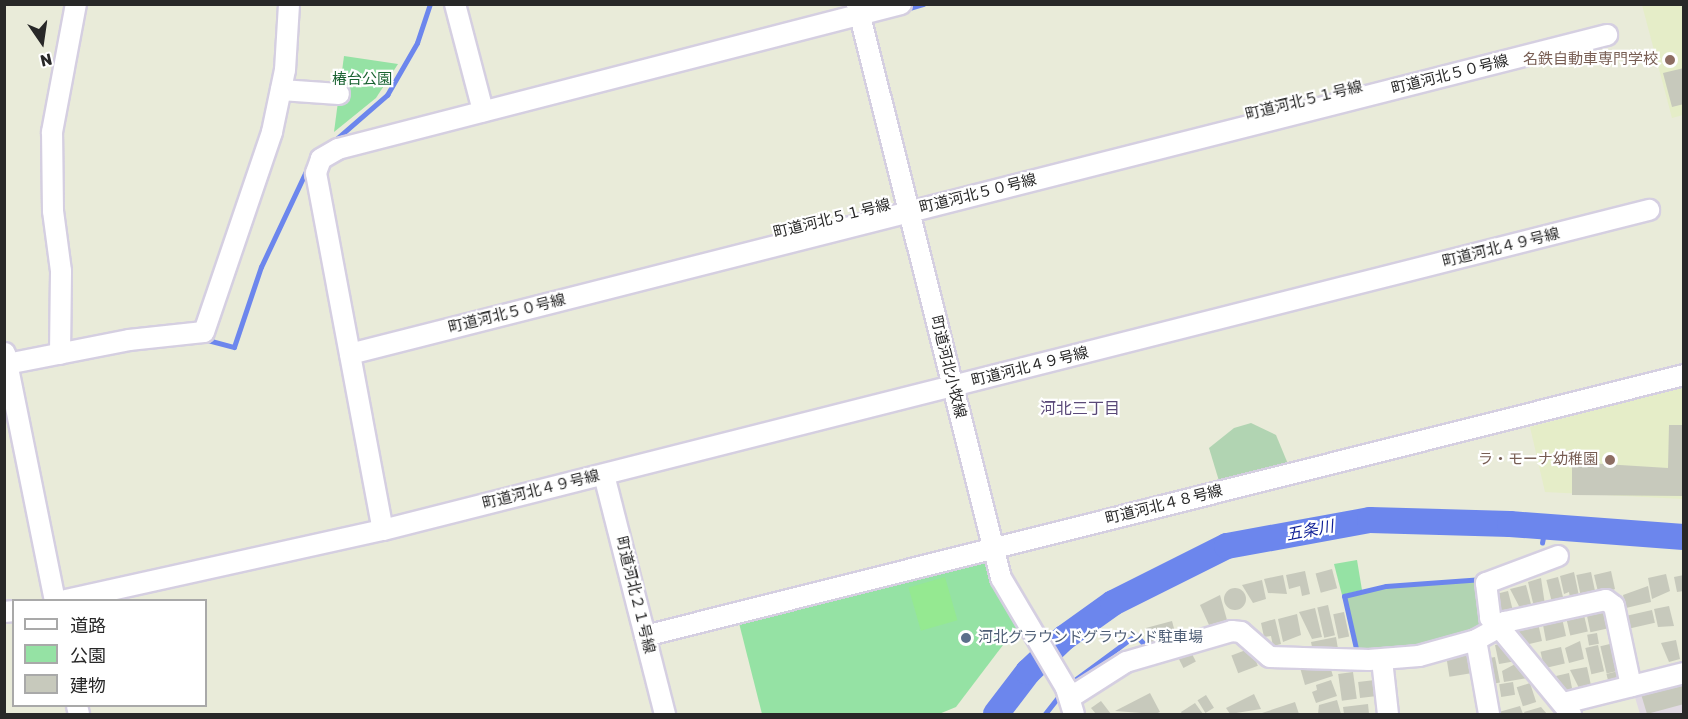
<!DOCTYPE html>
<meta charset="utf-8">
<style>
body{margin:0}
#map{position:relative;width:1688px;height:719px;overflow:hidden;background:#e9ebd9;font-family:Rubik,"Noto Sans JP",sans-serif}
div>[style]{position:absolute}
.industrial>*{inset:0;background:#e1dae3}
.education>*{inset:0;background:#e5edc8}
.green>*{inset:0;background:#95e2a4}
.cemetery>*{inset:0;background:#b1d4b2}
.pitch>*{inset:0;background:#95e991;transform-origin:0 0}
.stream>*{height:4.5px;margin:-2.25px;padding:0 2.25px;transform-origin:2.25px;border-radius:2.25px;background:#6c86ed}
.river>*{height:26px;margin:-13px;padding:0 13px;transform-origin:13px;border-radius:13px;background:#6c86ed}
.building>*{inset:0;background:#c7c9bc;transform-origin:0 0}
.round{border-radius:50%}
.roads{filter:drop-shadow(2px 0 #d5cfe1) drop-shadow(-2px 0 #d5cfe1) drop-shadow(0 2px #d5cfe1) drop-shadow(0 -2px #d5cfe1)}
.minor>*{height:20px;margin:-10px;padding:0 10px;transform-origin:10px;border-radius:10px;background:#fff}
.dots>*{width:16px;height:16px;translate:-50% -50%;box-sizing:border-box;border:3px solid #fff;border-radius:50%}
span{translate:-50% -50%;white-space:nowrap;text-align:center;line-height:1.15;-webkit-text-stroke:4.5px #fff;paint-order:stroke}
.education-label{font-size:15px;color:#785e54}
.right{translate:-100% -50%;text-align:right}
.street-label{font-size:15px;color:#282828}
.park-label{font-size:15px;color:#1a6332}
.service-label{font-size:15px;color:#4e5e75}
.left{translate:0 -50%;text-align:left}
.neighbourhood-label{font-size:16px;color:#5a4978}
.water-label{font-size:16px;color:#0e1e96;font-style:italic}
.frame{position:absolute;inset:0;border:6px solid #282828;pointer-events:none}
.legend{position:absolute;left:12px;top:599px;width:195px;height:108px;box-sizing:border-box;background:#fff;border:2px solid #a9a9a9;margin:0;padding:8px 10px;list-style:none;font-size:18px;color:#282828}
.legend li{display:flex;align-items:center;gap:12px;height:30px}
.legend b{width:30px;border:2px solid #a9a9a9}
.north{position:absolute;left:12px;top:12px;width:60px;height:60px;-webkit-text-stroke:4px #fff;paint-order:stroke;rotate:167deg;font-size:16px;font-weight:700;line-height:24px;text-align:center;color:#282828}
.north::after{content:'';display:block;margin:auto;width:21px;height:27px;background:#282828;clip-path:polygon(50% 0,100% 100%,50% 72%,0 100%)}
</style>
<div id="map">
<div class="industrial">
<div style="clip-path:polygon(1683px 681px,1683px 714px,1640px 714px,1634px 694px)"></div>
</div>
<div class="education">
<div style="clip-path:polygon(1642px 5px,1683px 5px,1683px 115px,1672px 118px)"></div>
<div style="clip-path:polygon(1683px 387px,1683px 499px,1545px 492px,1530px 427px)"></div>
</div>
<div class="green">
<div style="clip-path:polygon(344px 56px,398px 64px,376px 98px,334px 132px)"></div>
<div style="clip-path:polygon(1357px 560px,1362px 590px,1342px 595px,1334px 564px)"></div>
<div style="clip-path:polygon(985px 562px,1019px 624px,956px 707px,939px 714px,762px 714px,739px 623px)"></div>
</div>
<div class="cemetery">
<div style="clip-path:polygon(1251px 423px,1276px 435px,1288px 464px,1219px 481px,1209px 448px,1234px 428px)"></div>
<div style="clip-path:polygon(1481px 581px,1484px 619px,1478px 633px,1420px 651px,1360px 655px,1346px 597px,1386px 588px)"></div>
</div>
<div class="pitch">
<div style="left:945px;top:577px;width:45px;height:38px;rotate:74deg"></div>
</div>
<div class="stream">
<div style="left:906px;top:9px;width:18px;rotate:-16deg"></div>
<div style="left:333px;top:142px;width:72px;rotate:-41deg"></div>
<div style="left:387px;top:95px;width:60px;rotate:-60deg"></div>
<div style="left:417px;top:43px;width:41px;rotate:-71.6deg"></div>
<div style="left:204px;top:339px;width:31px;rotate:15deg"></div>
<div style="left:234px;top:347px;width:84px;rotate:-71.4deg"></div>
<div style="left:261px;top:267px;width:110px;rotate:-64.8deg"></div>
<div style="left:1542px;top:543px;width:15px;rotate:-79deg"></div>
<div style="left:1357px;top:653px;width:58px;rotate:-102.8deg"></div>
<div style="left:1344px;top:596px;width:43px;rotate:-13.4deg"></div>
<div style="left:1386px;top:586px;width:97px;rotate:-4.1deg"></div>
<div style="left:1076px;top:679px;width:74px;rotate:-36.3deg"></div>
<div style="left:1136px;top:635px;width:16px;rotate:47deg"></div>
<div style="left:1045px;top:714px;width:24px;rotate:-52deg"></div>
</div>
<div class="river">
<div style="left:996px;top:714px;width:53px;rotate:-52.7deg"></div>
<div style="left:1028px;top:672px;width:50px;rotate:-43.4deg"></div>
<div style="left:1064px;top:638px;width:60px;rotate:-35.5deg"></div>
<div style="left:1113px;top:603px;width:127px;rotate:-26.6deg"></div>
<div style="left:1227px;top:546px;width:145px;rotate:-10.3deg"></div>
<div style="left:1370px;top:520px;width:140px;rotate:1.6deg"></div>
<div style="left:1510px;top:524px;width:174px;rotate:4.3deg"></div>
</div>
<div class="building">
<div style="clip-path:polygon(1684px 68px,1684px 104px,1672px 107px,1663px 73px)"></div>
<div style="clip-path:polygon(1669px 425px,1684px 425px,1684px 496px,1572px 495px,1572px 462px,1668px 468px)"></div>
<div style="left:1332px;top:569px;width:20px;height:17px;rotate:75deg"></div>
<div style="clip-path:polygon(1305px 571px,1310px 594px,1302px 596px,1300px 586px,1289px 589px,1286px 575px)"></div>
<div style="clip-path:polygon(1611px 571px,1615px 589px,1599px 596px,1594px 575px)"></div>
<div style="clip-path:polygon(1574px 572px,1579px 596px,1570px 598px,1569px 592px,1564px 594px,1560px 576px)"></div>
<div style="left:1591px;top:572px;width:25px;height:15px;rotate:78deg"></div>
<div style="clip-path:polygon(1666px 574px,1670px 591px,1652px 599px,1648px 578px)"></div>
<div style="clip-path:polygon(1283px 575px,1287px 594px,1268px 593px,1264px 579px)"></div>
<div style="clip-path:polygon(1684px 575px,1684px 591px,1677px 592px,1674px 577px)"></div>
<div style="left:1558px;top:577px;width:25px;height:12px;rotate:76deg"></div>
<div style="clip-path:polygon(1541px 578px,1545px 605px,1534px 607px,1528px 582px)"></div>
<div style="clip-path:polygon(1262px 580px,1266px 599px,1253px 603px,1242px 585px)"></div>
<div style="clip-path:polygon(1526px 585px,1532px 608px,1521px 610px,1510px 589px)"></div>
<div style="clip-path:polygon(1648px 586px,1651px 602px,1626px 608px,1623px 595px)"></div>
<div class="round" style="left:1224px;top:588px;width:22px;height:22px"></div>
<div style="clip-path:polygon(1508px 591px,1513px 611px,1499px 614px,1492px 595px)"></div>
<div style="clip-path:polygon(1220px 595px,1227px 620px,1209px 625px,1200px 605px)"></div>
<div style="left:1328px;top:605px;width:31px;height:11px;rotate:77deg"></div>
<div style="clip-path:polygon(1669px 606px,1674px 626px,1658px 627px,1654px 609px)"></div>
<div style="clip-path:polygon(1315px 608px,1322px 637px,1312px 639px,1299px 612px)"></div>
<div style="left:1608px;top:609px;width:19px;height:22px;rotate:78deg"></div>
<div style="left:1652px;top:610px;width:13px;height:26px;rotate:77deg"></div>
<div style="left:1344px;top:612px;width:25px;height:11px;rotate:78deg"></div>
<div style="clip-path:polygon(1297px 614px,1301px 635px,1283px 642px,1278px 619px)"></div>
<div style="left:1584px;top:615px;width:17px;height:18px;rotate:77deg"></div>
<div style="clip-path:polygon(1562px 618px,1566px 636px,1546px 641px,1543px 625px)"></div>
<div style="clip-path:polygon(1275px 619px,1281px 644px,1273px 646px,1271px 636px,1264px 637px,1261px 623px)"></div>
<div style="left:1172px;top:621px;width:16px;height:27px;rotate:75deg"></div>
<div style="clip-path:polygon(1538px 623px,1542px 641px,1525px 645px,1515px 628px)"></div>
<div style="left:1597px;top:633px;width:11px;height:10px;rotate:80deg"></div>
<div style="clip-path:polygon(1336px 637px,1338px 649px,1312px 647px,1311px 642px)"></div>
<div style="clip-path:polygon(1676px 640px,1680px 659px,1669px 662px,1661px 643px)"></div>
<div style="clip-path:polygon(1580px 641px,1584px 659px,1569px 663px,1565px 648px)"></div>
<div style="clip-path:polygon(1506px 643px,1516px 661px,1499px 664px,1495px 645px)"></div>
<div style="left:1614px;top:643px;width:28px;height:14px;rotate:77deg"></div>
<div style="left:1598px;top:645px;width:27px;height:13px;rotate:77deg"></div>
<div style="left:1561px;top:647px;width:17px;height:21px;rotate:77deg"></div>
<div style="left:1251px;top:648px;width:19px;height:21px;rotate:69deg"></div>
<div style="left:1190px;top:650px;width:13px;height:14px;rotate:63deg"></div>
<div style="left:1471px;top:653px;width:20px;height:25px;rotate:81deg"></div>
<div style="left:1495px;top:657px;width:26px;height:11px;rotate:79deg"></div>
<div style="clip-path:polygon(1519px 662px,1527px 678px,1504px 682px,1502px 671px)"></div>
<div style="clip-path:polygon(1329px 663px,1333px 676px,1305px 685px,1299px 664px)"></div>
<div style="clip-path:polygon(1587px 667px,1592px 690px,1581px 692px,1570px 670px)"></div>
<div style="left:1618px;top:671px;width:11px;height:12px;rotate:75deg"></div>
<div style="left:1353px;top:672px;width:27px;height:15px;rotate:82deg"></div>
<div style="clip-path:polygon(1569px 673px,1573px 693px,1565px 695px,1556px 676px)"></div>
<div style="clip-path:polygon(1331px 680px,1337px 696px,1316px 703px,1312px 692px,1317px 690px,1316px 685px)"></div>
<div style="left:1375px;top:680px;width:16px;height:17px;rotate:83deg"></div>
<div style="left:1513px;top:682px;width:13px;height:14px;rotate:81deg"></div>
<div style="left:1530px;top:683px;width:20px;height:14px;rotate:72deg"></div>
<div style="clip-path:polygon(1684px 683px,1684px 704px,1647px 714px,1641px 694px)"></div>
<div style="clip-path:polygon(1150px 693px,1160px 712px,1155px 714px,1115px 711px)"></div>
<div style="clip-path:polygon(1254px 694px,1261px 709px,1230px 714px,1226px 708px)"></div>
<div style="left:1206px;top:695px;width:15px;height:10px;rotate:58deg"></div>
<div style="clip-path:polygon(1337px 700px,1341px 714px,1318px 714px,1319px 705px)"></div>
<div style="clip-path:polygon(1101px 701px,1111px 714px,1096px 714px,1091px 708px)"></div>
<div style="clip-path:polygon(1295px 702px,1299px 714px,1259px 714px)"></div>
<div style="clip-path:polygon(1195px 703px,1203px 714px,1182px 714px,1181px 712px)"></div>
<div style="clip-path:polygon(1368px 704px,1369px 714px,1344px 714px,1343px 707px)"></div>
<div style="clip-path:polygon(1520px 706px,1523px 714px,1492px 714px)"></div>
<div style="clip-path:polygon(1541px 707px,1547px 714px,1525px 714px,1524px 712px)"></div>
</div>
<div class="roads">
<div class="minor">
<div style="left:455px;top:4px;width:111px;rotate:75.3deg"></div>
<div style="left:857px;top:4px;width:592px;rotate:75.92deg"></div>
<div style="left:1001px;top:578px;width:128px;rotate:59.4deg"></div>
<div style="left:1066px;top:688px;width:27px;rotate:73deg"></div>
<div style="left:901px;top:4px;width:581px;rotate:165.56deg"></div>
<div style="left:338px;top:149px;width:20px;rotate:150deg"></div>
<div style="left:321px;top:159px;width:15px;rotate:110deg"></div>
<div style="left:316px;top:173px;width:363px;rotate:79.4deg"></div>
<div style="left:383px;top:530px;width:1306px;rotate:-14.19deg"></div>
<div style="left:281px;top:90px;width:58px;rotate:3.9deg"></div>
<div style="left:5px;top:353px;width:252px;rotate:78.6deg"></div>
<div style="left:60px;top:354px;width:83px;rotate:-89.3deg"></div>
<div style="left:61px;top:271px;width:61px;rotate:-97.6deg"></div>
<div style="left:53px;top:211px;width:79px;rotate:-90.7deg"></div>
<div style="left:52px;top:132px;width:130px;rotate:-79.4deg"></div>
<div style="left:350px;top:354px;width:1297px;rotate:-14.24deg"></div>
<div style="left:7px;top:364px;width:124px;rotate:-11.1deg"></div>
<div style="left:129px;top:340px;width:75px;rotate:-6.1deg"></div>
<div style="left:204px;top:332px;width:211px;rotate:-71.2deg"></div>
<div style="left:272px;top:132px;width:63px;rotate:-78.2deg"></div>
<div style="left:285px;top:70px;width:66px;rotate:-86.5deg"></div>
<div style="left:604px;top:475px;width:247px;rotate:75.7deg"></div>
<div style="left:1558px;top:556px;width:77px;rotate:159.4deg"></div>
<div style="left:1486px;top:583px;width:35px;rotate:83deg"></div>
<div style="left:1490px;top:618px;width:13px;rotate:45deg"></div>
<div style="left:1499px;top:627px;width:8px;rotate:-40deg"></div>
<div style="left:1505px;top:622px;width:103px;rotate:-12.3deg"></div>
<div style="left:1606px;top:600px;width:10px;rotate:37deg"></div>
<div style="left:1614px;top:606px;width:82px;rotate:78deg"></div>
<div style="left:66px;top:600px;width:325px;rotate:-12.5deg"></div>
<div style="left:4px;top:612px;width:10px;rotate:-6deg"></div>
<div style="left:645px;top:636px;width:1071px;rotate:-14.1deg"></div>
<div style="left:1476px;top:640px;width:75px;rotate:80deg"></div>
<div style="left:1382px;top:660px;width:54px;rotate:83.7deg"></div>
<div style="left:1071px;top:697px;width:65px;rotate:-32.5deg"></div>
<div style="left:1126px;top:662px;width:110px;rotate:-16.3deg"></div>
<div style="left:1232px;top:631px;width:9px;rotate:6deg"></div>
<div style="left:1241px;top:632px;width:38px;rotate:41deg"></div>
<div style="left:1270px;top:657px;width:99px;rotate:1.7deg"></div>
<div style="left:1369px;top:660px;width:50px;rotate:-4.6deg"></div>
<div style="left:1419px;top:656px;width:59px;rotate:-15.7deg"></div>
<div style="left:1476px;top:640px;width:26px;rotate:-29deg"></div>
<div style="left:1499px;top:627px;width:113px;rotate:50.4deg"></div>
<div style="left:1564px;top:703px;width:124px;rotate:-14deg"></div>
<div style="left:77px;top:706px;width:8px;rotate:76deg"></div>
</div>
</div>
<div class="dots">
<div style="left:1670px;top:60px;background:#8d6e63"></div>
<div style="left:1610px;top:460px;background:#8d6e63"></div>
<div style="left:966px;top:638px;background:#5c6f8a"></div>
</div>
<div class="education-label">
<span class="right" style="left:1658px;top:60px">名鉄自動車専門学校</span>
<span class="right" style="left:1598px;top:460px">ラ・モーナ幼稚園</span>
</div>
<div class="street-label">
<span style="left:1450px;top:75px;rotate:-14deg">町道河北５０号線</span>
<span style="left:1304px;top:101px;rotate:-14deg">町道河北５１号線</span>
<span style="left:978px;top:194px;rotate:-14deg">町道河北５０号線</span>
<span style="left:832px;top:219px;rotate:-14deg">町道河北５１号線</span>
<span style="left:1501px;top:248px;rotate:-14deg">町道河北４９号線</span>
<span style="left:507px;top:314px;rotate:-14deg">町道河北５０号線</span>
<span style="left:948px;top:367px;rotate:76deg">町道河北小牧線</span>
<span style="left:1030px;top:367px;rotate:-14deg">町道河北４９号線</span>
<span style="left:541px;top:490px;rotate:-14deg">町道河北４９号線</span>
<span style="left:1164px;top:505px;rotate:-14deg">町道河北４８号線</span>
<span style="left:635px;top:595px;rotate:76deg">町道河北２１号線</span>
</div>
<div class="park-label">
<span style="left:362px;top:80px">椿台公園</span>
</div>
<div class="service-label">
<span class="left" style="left:978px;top:638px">河北グラウンドグラウンド駐車場</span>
</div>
<div class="neighbourhood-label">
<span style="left:1080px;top:409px">河北三丁目</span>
</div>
<div class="water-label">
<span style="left:1310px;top:531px;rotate:-11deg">五条川</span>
</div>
<div class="frame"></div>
<ul class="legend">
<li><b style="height:8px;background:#fff"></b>道路</li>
<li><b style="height:16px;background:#95e2a4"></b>公園</li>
<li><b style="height:16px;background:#c7c9bc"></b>建物</li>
</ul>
<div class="north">N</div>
</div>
